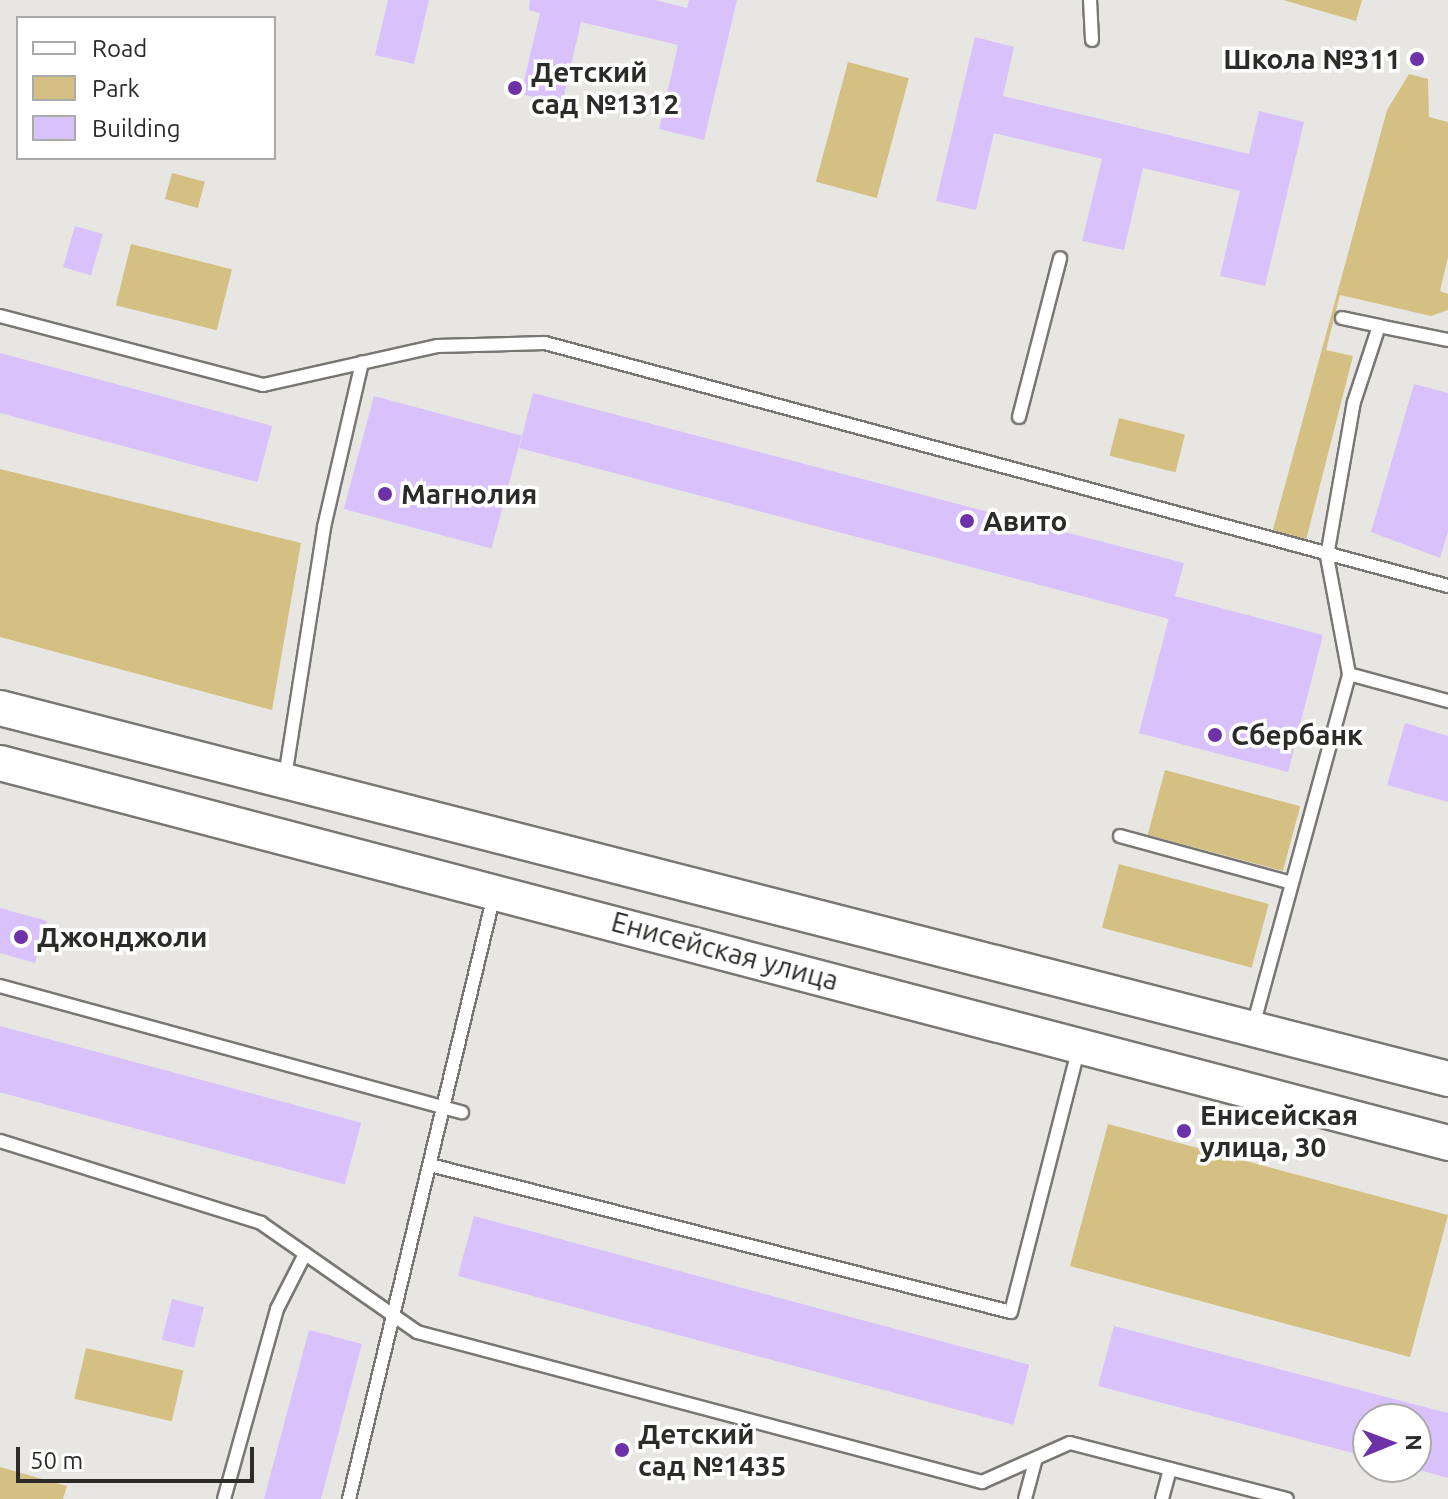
<!DOCTYPE html>
<meta charset="utf-8">
<style>
body{margin:0}
#map{position:relative;width:1448px;height:1499px;overflow:hidden;background:#e7e6e2;font-family:Ubuntu,sans-serif}
div>[style]{position:absolute}
.green>*{inset:0;background:#d4c082;transform-origin:0 0}
.building>*{inset:0;background:#d9c2fc;transform-origin:0 0}
.roads{filter:drop-shadow(2px 0 #787773) drop-shadow(-2px 0 #787773) drop-shadow(0 2px #787773) drop-shadow(0 -2px #787773)}
.lane>*{height:12px;margin:-6px;padding:0 6px;transform-origin:6px;border-radius:6px;background:#fff}
.secondary>*{height:34px;margin:-17px;padding:0 17px;transform-origin:17px;border-radius:17px;background:#fff}
.dots>*{width:22px;height:22px;translate:-50% -50%;box-sizing:border-box;border:4px solid #fff;border-radius:50%}
span{translate:-50% -50%;white-space:nowrap;text-align:center;line-height:1.15;-webkit-text-stroke:7px #fff;paint-order:stroke}
.poi-label{font-size:28px;color:#2b2b29;font-weight:700}
.right{translate:-100% -50%;text-align:right}
.left{translate:0 -50%;text-align:left}
.street-label{font-size:28px;color:#2b2b29}
.legend{position:absolute;left:16px;top:16px;width:260px;height:144px;box-sizing:border-box;background:#fff;border:2px solid #aaaaa9;margin:0;padding:10px 14px;list-style:none;font-size:24px;color:#2b2b29}
.legend li{display:flex;align-items:center;gap:16px;height:40px}
.legend b{width:40px;border:2px solid #aaaaa9}
.north{position:absolute;left:1352px;top:1403px;width:80px;height:80px;box-sizing:border-box;background:#fff;border:2px solid #aaaaa9;border-radius:50%;rotate:89deg;font-size:22px;font-weight:700;line-height:32px;text-align:center;color:#2b2b29}
.north::after{content:'';display:block;margin:auto;width:28px;height:36px;background:#6d32a8;clip-path:polygon(50% 0,100% 100%,50% 72%,0 100%)}
.scale{position:absolute;left:16px;top:1447px;width:238px;height:36px;box-sizing:border-box;border:4px solid #2b2b29;border-top:0;padding-left:10px;font-size:24px;line-height:28px;white-space:nowrap;color:#2b2b29;-webkit-text-stroke:6px #fff;paint-order:stroke}
</style>
<div id="map">
<div class="green">
<div style="clip-path:polygon(1283px 0,1362px 0,1356px 21px)"></div>
<div style="left:848px;top:62px;width:63px;height:124px;rotate:15deg"></div>
<div style="clip-path:polygon(1409px 74px,1428px 79px,1429px 117px,1448px 122px,1448px 257px,1440px 291px,1448px 294px,1448px 310px,1431px 316px,1340px 295px,1326px 350px,1353px 356px,1306px 540px,1272px 533px,1387px 110px)"></div>
<div style="left:172px;top:173px;width:34px;height:27px;rotate:15deg"></div>
<div style="left:131px;top:244px;width:104px;height:63px;rotate:14deg"></div>
<div style="left:1119px;top:418px;width:68px;height:39px;rotate:14deg"></div>
<div style="clip-path:polygon(0 469px,301px 543px,272px 710px,0 637px)"></div>
<div style="left:1165px;top:770px;width:140px;height:67px;rotate:15deg"></div>
<div style="left:1119px;top:864px;width:155px;height:66px;rotate:15deg"></div>
<div style="left:1108px;top:1124px;width:352px;height:147px;rotate:15deg"></div>
<div style="left:86px;top:1348px;width:100px;height:52px;rotate:13deg"></div>
<div style="clip-path:polygon(0 1467px,67px 1486px,63px 1499px,0 1499px)"></div>
</div>
<div class="building">
<div style="clip-path:polygon(388px 0,429px 0,414px 64px,375px 55px)"></div>
<div style="clip-path:polygon(530px 0,655px 0,687px 8px,689px 0,737px 0,704px 140px,659px 129px,678px 45px,581px 22px,562px 104px,521px 94px,540px 13px,529px 10px)"></div>
<div style="clip-path:polygon(975px 37px,1014px 47px,1003px 96px,1249px 154px,1259px 111px,1304px 122px,1265px 286px,1220px 276px,1240px 191px,1143px 168px,1124px 250px,1082px 241px,1102px 159px,994px 133px,976px 210px,936px 201px)"></div>
<div style="left:75px;top:226px;width:29px;height:43px;rotate:16deg"></div>
<div style="left:0;top:353px;width:282px;height:58px;rotate:15deg"></div>
<div style="clip-path:polygon(1414px 384px,1448px 393px,1448px 531px,1440px 558px,1371px 532px)"></div>
<div style="clip-path:polygon(533px 393px,1184px 563px,1175px 596px,1323px 635px,1288px 772px,1139px 733px,1173px 602px,1169px 619px,519px 448px)"></div>
<div style="left:374px;top:396px;width:153px;height:117px;rotate:15deg"></div>
<div style="clip-path:polygon(1405px 723px,1448px 736px,1448px 802px,1387px 785px)"></div>
<div style="clip-path:polygon(0 908px,47px 921px,35px 963px,0 953px)"></div>
<div style="left:0;top:1026px;width:374px;height:64px;rotate:15deg"></div>
<div style="left:474px;top:1216px;width:575px;height:62px;rotate:15deg"></div>
<div style="left:172px;top:1299px;width:33px;height:42px;rotate:14deg"></div>
<div style="clip-path:polygon(1114px 1326px,1448px 1413px,1448px 1478px,1416px 1469px,1416px 1419px,1368px 1419px,1368px 1457px,1098px 1386px)"></div>
<div style="clip-path:polygon(309px 1330px,362px 1344px,348px 1397px,321px 1499px,264px 1499px)"></div>
</div>
<div class="roads">
<div class="lane">
<div style="left:1090px;top:0;width:40px;rotate:87.1deg"></div>
<div style="left:0;top:316px;width:272px;rotate:14.7deg"></div>
<div style="left:263px;top:385px;width:178px;rotate:-12.6deg"></div>
<div style="left:437px;top:346px;width:108px;rotate:-1.6deg"></div>
<div style="left:545px;top:343px;width:935px;rotate:15.06deg"></div>
<div style="left:1342px;top:318px;width:38px;rotate:12deg"></div>
<div style="left:1019px;top:417px;width:164px;rotate:-75.5deg"></div>
<div style="left:1349px;top:674px;width:103px;rotate:15.3deg"></div>
<div style="left:285px;top:777px;width:253px;rotate:-81.1deg"></div>
<div style="left:324px;top:527px;width:169px;rotate:-77deg"></div>
<div style="left:1120px;top:836px;width:178px;rotate:15.3deg"></div>
<div style="left:0;top:986px;width:479px;rotate:15.3deg"></div>
<div style="left:1253px;top:1026px;width:365px;rotate:-74.7deg"></div>
<div style="left:1349px;top:674px;width:120px;rotate:-100.6deg"></div>
<div style="left:1327px;top:556px;width:156px;rotate:-80.1deg"></div>
<div style="left:1354px;top:402px;width:80px;rotate:-71.8deg"></div>
<div style="left:1379px;top:326px;width:70px;rotate:11.5deg"></div>
<div style="left:0;top:1141px;width:274px;rotate:17.4deg"></div>
<div style="left:261px;top:1223px;width:190px;rotate:34.9deg"></div>
<div style="left:417px;top:1332px;width:585px;rotate:14.87deg"></div>
<div style="left:982px;top:1482px;width:96px;rotate:-23.9deg"></div>
<div style="left:1070px;top:1443px;width:224px;rotate:14.5deg"></div>
<div style="left:430px;top:1165px;width:599px;rotate:14.2deg"></div>
<div style="left:1011px;top:1312px;width:274px;rotate:-75.6deg"></div>
<div style="left:224px;top:1499px;width:197px;rotate:-74.4deg"></div>
<div style="left:277px;top:1309px;width:62px;rotate:-63deg"></div>
<div style="left:349px;top:1499px;width:621px;rotate:-76.5deg"></div>
<div style="left:1025px;top:1499px;width:42px;rotate:-75deg"></div>
<div style="left:1162px;top:1499px;width:31px;rotate:-75deg"></div>
</div>
<div class="secondary">
<div style="left:0;top:708px;width:1495px;rotate:14.37deg"></div>
<div style="left:0;top:763px;width:1497px;rotate:14.7deg"></div>
</div>
</div>
<div class="dots">
<div style="left:1417px;top:59px;background:#6d32a8"></div>
<div style="left:515px;top:88px;background:#6d32a8"></div>
<div style="left:385px;top:494px;background:#6d32a8"></div>
<div style="left:967px;top:521px;background:#6d32a8"></div>
<div style="left:1215px;top:735px;background:#6d32a8"></div>
<div style="left:21px;top:937px;background:#6d32a8"></div>
<div style="left:1184px;top:1131px;background:#6d32a8"></div>
<div style="left:622px;top:1450px;background:#6d32a8"></div>
</div>
<div class="poi-label">
<span class="right" style="left:1401px;top:59px">Школа №311</span>
<span class="left" style="left:531px;top:88px">Детский<br>сад №1312</span>
<span class="left" style="left:401px;top:494px">Магнолия</span>
<span class="left" style="left:983px;top:521px">Авито</span>
<span class="left" style="left:1231px;top:735px">Сбербанк</span>
<span class="left" style="left:37px;top:937px">Джонджоли</span>
<span class="left" style="left:1200px;top:1131px">Енисейская<br>улица, 30</span>
<span class="left" style="left:638px;top:1450px">Детский<br>сад №1435</span>
</div>
<div class="street-label">
<span style="left:725px;top:951px;rotate:15deg">Енисейская улица</span>
</div>
<ul class="legend">
<li><b style="height:10px;background:#fff"></b>Road</li>
<li><b style="height:22px;background:#d4c082"></b>Park</li>
<li><b style="height:22px;background:#d9c2fc"></b>Building</li>
</ul>
<div class="north">N</div>
<div class="scale">50 m</div>
</div>
